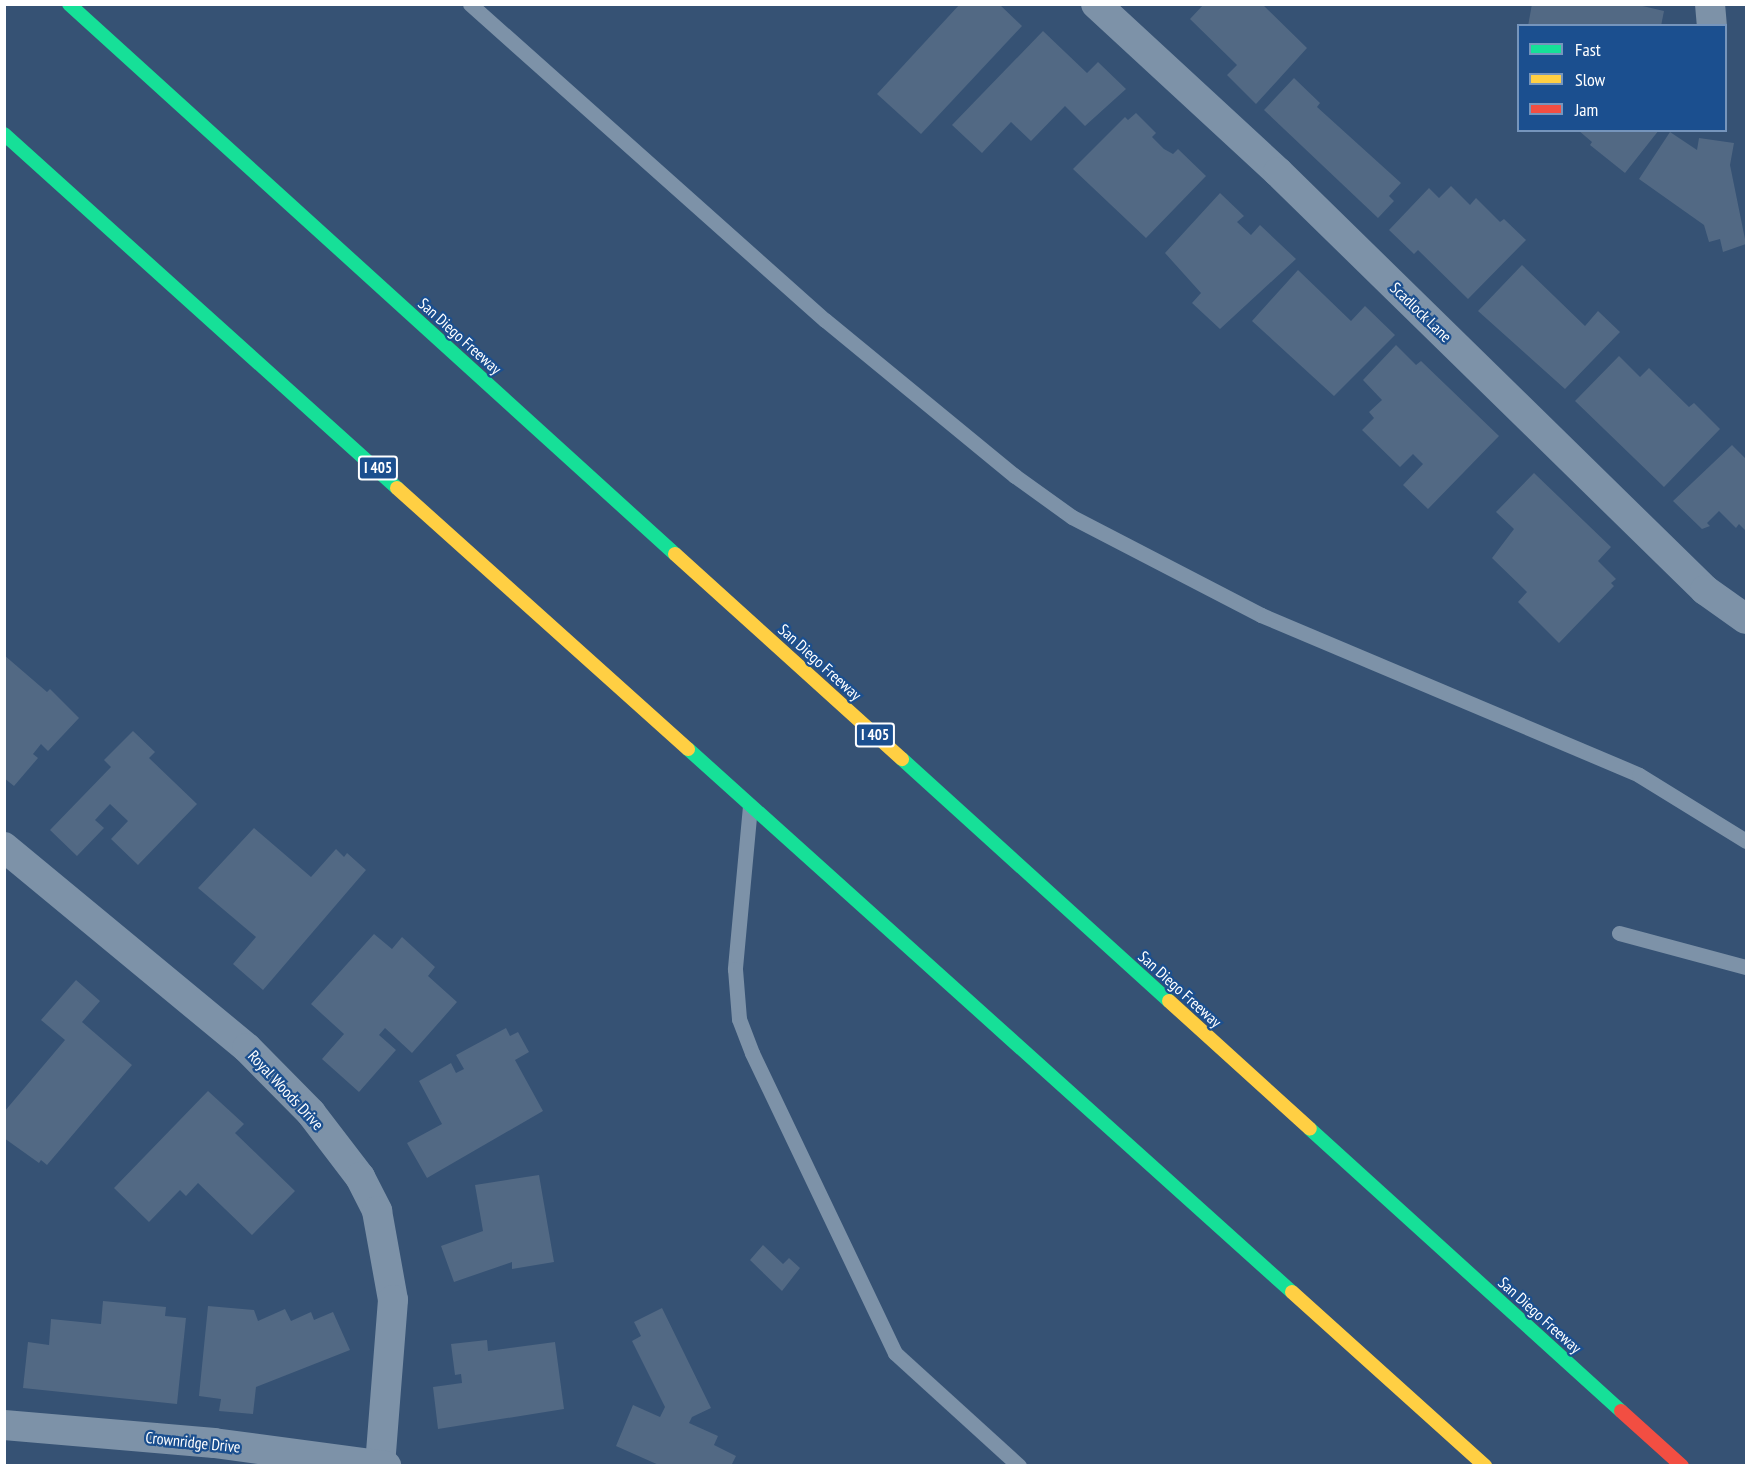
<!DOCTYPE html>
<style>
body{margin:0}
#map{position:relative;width:1751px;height:1470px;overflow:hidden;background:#365274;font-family:"PT Sans Narrow",sans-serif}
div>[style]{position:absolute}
.building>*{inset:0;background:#526984}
.lane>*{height:15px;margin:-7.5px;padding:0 7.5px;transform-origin:7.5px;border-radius:7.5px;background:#7d92a8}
.street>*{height:30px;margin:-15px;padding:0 15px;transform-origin:15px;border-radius:15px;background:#7d92a8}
.fast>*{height:14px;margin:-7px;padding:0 7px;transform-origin:7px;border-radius:7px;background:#16e098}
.slow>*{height:14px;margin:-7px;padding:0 7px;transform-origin:7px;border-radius:7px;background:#ffcf43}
.jam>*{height:14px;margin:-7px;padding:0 7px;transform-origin:7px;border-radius:7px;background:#f24e42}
span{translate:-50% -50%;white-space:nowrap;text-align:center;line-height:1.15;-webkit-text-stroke:4.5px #1b4f8f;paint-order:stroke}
.shield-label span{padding:2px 4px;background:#1b4f8f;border:2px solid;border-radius:4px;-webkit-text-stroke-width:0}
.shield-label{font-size:15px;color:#fff;font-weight:700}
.street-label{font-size:16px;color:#fff}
.frame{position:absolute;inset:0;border:6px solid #fff;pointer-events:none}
.legend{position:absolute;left:1517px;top:24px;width:210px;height:108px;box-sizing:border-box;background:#1b4f8f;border:2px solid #7695bc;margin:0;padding:8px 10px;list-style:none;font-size:18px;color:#fff}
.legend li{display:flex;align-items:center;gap:12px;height:30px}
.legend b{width:30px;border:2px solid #7695bc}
</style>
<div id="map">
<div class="building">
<div style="clip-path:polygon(960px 4px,999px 4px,1022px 26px,921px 134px,877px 94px)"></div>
<div style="clip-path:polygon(1204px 4px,1262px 4px,1307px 48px,1256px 104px,1227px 75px,1237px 65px,1190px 19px)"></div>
<div style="clip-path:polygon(1532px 4px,1634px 4px,1664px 11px,1661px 26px,1528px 26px)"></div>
<div style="clip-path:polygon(1043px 31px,1087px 73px,1098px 62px,1126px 89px,1085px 126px,1065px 106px,1031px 141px,1011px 122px,982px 153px,952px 125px)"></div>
<div style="clip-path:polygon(1294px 78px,1320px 103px,1317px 107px,1401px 183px,1389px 196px,1394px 201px,1378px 218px,1264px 110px)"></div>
<div style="clip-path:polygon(1136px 113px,1156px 133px,1152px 137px,1164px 149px,1173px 154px,1178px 149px,1206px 176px,1146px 238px,1073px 169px,1125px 117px,1128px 120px)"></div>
<div style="clip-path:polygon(1578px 130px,1659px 130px,1625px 173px,1590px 145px,1592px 142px)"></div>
<div style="clip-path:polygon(1670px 132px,1697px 150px,1699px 138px,1734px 143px,1730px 165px,1746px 244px,1723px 252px,1720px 239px,1709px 242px,1704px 225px,1639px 179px)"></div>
<div style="clip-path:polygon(1451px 186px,1470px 205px,1476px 198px,1500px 222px,1504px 219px,1526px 240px,1468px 299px,1418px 250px,1414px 254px,1389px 230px,1429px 188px,1439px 198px)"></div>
<div style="clip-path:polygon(1220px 193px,1244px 216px,1237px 222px,1251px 235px,1260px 225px,1296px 259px,1220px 329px,1192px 303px,1201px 293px,1165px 253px)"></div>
<div style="clip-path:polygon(1522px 265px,1585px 326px,1598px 311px,1620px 332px,1565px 389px,1478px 311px)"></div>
<div style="clip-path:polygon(1298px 270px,1351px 321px,1365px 306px,1395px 335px,1334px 396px,1252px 321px)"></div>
<div style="clip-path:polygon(1396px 345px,1416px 365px,1421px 361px,1499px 436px,1428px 509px,1403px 485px,1423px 464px,1413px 454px,1400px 467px,1362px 430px,1374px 418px,1369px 412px,1382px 400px,1363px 380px)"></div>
<div style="clip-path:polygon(1619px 356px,1640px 377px,1649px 368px,1689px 407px,1694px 403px,1720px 429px,1664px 487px,1575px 401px)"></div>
<div style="clip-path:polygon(1732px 445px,1746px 459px,1746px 531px,1739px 524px,1736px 528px,1719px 511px,1707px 523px,1710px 526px,1702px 529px,1673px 501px)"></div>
<div style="clip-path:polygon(1534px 473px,1611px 547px,1598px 561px,1616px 579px,1611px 583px,1614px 586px,1559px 643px,1518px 602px,1527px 592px,1492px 558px,1514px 529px,1496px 512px)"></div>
<div style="clip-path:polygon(4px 655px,47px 692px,50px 689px,79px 718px,48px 751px,41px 744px,33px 754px,38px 758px,14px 786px,4px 778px)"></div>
<div style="clip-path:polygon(133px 731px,155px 752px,149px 758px,197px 804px,138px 865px,111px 839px,128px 821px,110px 804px,95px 820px,104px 828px,77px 856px,50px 830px,111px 767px,104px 760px)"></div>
<div style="clip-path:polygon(254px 828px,311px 877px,336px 849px,344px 857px,347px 853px,366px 870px,263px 990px,233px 964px,256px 937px,198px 888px)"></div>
<div style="clip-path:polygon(374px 934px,392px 949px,402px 937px,435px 967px,428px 976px,457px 1002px,412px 1053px,385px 1028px,379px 1035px,396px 1050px,359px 1092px,322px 1059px,344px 1034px,311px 1004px)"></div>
<div style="clip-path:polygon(76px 980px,100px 1001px,82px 1022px,132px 1065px,47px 1165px,41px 1160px,39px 1163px,4px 1138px,4px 1112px,65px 1040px,41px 1020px)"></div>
<div style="clip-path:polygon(506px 1028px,510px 1036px,518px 1032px,529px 1052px,515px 1060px,543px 1111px,427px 1178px,407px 1143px,442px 1124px,419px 1081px,451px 1063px,456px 1073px,464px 1069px,456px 1055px)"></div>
<div style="clip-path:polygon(208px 1091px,244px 1124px,235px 1133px,295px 1191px,252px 1235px,198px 1183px,186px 1196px,180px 1190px,149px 1222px,114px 1188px)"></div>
<div style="clip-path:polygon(539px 1175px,554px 1262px,512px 1269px,512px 1262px,454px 1282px,441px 1246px,483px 1231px,475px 1185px)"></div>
<div style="clip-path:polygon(763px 1245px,783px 1264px,789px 1258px,800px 1268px,782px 1291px,750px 1260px)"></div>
<div style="clip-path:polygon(103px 1301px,166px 1307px,165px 1316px,186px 1318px,177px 1404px,23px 1388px,28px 1342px,49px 1345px,51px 1319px,101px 1324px)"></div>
<div style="clip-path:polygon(208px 1306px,254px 1310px,258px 1321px,285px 1309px,291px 1321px,311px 1312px,314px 1320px,333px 1312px,350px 1350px,256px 1387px,253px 1414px,219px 1411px,221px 1399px,199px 1396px)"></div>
<div style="clip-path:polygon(662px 1308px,711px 1408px,692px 1417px,689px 1423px,718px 1436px,714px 1445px,736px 1456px,731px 1466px,661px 1466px,616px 1446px,633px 1405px,660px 1417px,665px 1407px,632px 1341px,641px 1336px,634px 1322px)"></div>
<div style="clip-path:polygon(487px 1340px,488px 1351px,555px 1342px,564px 1409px,438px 1429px,433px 1387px,462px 1383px,461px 1374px,455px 1375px,451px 1344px)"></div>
</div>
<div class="lane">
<div style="left:470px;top:4px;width:475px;rotate:41.7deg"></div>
<div style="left:825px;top:320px;width:246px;rotate:39.4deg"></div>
<div style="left:1015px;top:476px;width:70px;rotate:35.7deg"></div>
<div style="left:1072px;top:517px;width:213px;rotate:27.4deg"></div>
<div style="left:1261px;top:615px;width:410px;rotate:22.9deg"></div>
<div style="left:1639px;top:775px;width:126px;rotate:31.7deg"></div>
<div style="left:750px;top:806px;width:164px;rotate:95.3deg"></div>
<div style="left:735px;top:969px;width:50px;rotate:85.4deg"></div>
<div style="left:739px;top:1019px;width:36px;rotate:69deg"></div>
<div style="left:752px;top:1053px;width:332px;rotate:64.5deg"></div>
<div style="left:895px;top:1353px;width:168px;rotate:42.3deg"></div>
<div style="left:1619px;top:933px;width:131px;rotate:15deg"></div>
</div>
<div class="street">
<div style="left:1096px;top:4px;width:248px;rotate:42.7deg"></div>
<div style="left:1278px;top:172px;width:598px;rotate:44.39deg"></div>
<div style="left:1705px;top:590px;width:50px;rotate:35.3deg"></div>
<div style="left:1710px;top:4px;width:22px;rotate:85deg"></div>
<div style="left:4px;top:847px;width:315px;rotate:39.6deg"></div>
<div style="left:247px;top:1048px;width:91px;rotate:45.4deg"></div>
<div style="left:311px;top:1113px;width:81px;rotate:52.6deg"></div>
<div style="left:360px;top:1177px;width:38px;rotate:63deg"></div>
<div style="left:377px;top:1211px;width:90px;rotate:79.8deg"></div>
<div style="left:393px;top:1300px;width:167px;rotate:94.5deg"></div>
<div style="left:4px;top:1425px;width:211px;rotate:4.9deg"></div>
<div style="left:214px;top:1443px;width:174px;rotate:7.6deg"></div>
</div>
<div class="fast">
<div style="left:69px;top:4px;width:818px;rotate:42.23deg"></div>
<div style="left:4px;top:134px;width:529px;rotate:42.01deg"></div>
<div style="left:688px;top:749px;width:812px;rotate:41.96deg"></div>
<div style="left:902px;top:759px;width:360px;rotate:42.2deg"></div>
<div style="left:1310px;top:1129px;width:420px;rotate:42.2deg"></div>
</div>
<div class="slow">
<div style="left:397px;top:488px;width:391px;rotate:41.9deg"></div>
<div style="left:675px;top:554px;width:306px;rotate:42.1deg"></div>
<div style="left:1169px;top:1001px;width:190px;rotate:42.2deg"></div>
<div style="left:1292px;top:1292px;width:260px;rotate:42deg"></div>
</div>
<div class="jam">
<div style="left:1621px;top:1411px;width:82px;rotate:42deg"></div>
</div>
<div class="shield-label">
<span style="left:378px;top:468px">I 405</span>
<span style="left:875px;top:735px">I 405</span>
</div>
<div class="street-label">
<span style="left:1421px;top:312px;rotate:44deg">Scadlock Lane</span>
<span style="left:460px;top:336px;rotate:42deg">San Diego Freeway</span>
<span style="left:820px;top:662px;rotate:42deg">San Diego Freeway</span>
<span style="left:1180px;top:989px;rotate:42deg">San Diego Freeway</span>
<span style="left:286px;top:1090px;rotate:47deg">Royal Woods Drive</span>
<span style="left:1540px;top:1315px;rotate:42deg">San Diego Freeway</span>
<span style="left:193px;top:1442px;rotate:6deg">Crownridge Drive</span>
</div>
<div class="frame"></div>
<ul class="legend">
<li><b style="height:8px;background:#16e098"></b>Fast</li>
<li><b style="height:8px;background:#ffcf43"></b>Slow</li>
<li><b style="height:8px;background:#f24e42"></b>Jam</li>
</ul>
</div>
